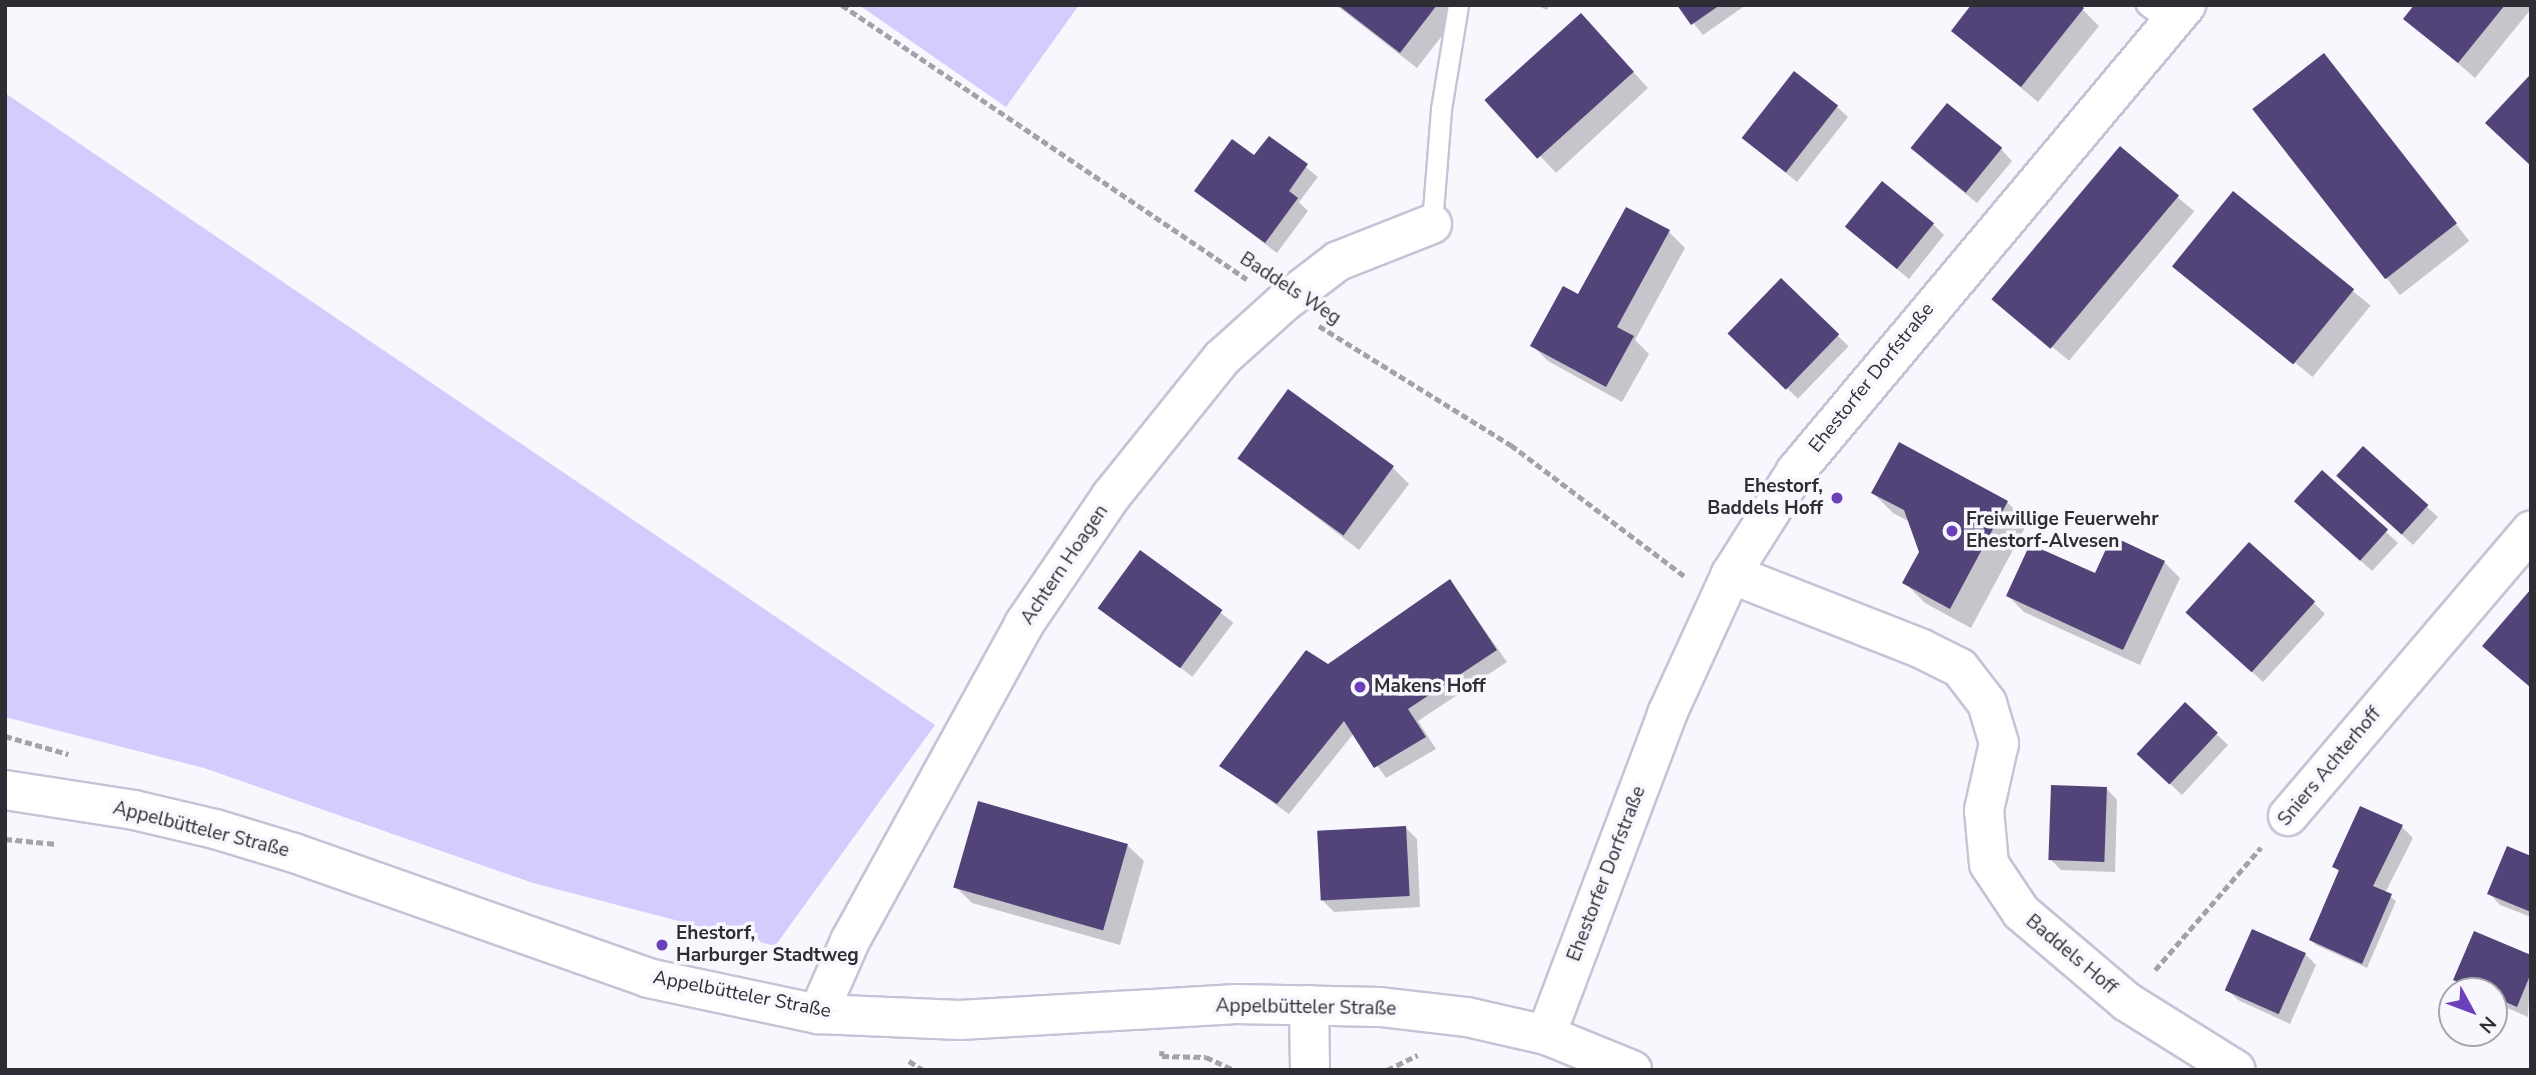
<!DOCTYPE html>
<meta charset="utf-8">
<style>
body{margin:0}
#map{position:relative;width:2536px;height:1075px;overflow:hidden;background:#f8f7fe;font-family:"Nunito Sans",sans-serif}
div>[style]{position:absolute}
.green>*{inset:0;background:#d6cbfd}
.shadow>*{inset:0;background:#0003;transform-origin:0 0}
.building>*{inset:0;background:#524478;transform-origin:0 0}
.path>*{height:4.5px;margin-top:-2.25px;transform-origin:0;background:repeating-linear-gradient(90deg,#a3a2a9 0 7px,transparent 0 10.5px)}
.roads{filter:drop-shadow(2px 0 #c7c3d6) drop-shadow(-2px 0 #c7c3d6) drop-shadow(0 2px #c7c3d6) drop-shadow(0 -2px #c7c3d6)}
.service>*{height:19px;margin:-9.5px;padding:0 9.5px;transform-origin:9.5px;border-radius:9.5px;background:#fff}
.minor>*{height:38px;margin:-19px;padding:0 19px;transform-origin:19px;border-radius:19px;background:#fff}
.secondary>*{height:38px;margin:-19px;padding:0 19px;transform-origin:19px;border-radius:19px;background:#fff}
.dots>*{width:19px;height:19px;translate:-50% -50%;box-sizing:border-box;border:4px solid #f8f7fe;border-radius:50%}
span{translate:-50% -50%;white-space:nowrap;text-align:center;line-height:1.15;-webkit-text-stroke:7px #f8f7fe;paint-order:stroke}
.street-label{font-size:19px;color:#2e2d34}
.poi-label{font-size:19px;color:#2e2d34;font-weight:700}
.right{translate:-100% -50%;text-align:right}
.left{translate:0 -50%;text-align:left}
.frame{position:absolute;inset:0;border:7px solid #2e2d34;pointer-events:none}
.north{position:absolute;left:2438px;top:977px;width:70px;height:70px;box-sizing:border-box;background:#f8f7fe;border:2px solid #a7a6ad;border-radius:50%;rotate:131deg;font-size:19px;font-weight:700;line-height:28px;text-align:center;color:#2e2d34}
.north::after{content:'';display:block;margin:auto;width:24px;height:32px;background:#6b40b9;clip-path:polygon(50% 0,100% 100%,50% 72%,0 100%)}
</style>
<div id="map">
<div class="green">
<div style="clip-path:polygon(859px 5px,1079px 5px,1006px 107px)"></div>
<div style="clip-path:polygon(5px 93px,935px 725px,775px 946px,533px 883px,204px 768px,5px 717px)"></div>
</div>
<div class="shadow">
<div style="clip-path:polygon(1336px 5px,1466px 5px,1417px 68px)"></div>
<div style="clip-path:polygon(1535px 5px,1549px 5px,1547px 10px)"></div>
<div style="clip-path:polygon(1679px 5px,1746px 5px,1703px 35px)"></div>
<div style="clip-path:polygon(2416px 5px,2531px 5px,2531px 9px,2475px 78px,2406px 18px)"></div>
<div style="clip-path:polygon(2083px 10px,2099px 26px,2038px 102px,1953px 31px)"></div>
<div style="clip-path:polygon(1597px 32px,1648px 88px,1556px 173px,1488px 100px)"></div>
<div style="left:2324px;top:55px;width:236px;height:88px;rotate:52deg"></div>
<div style="clip-path:polygon(1836px 106px,1848px 117px,1797px 182px,1743px 138px)"></div>
<div style="clip-path:polygon(1269px 138px,1318px 177px,1299px 202px,1308px 211px,1277px 253px,1196px 191px,1255px 157px)"></div>
<div style="clip-path:polygon(2001px 149px,2012px 161px,1977px 203px,1923px 159px)"></div>
<div style="left:2120px;top:149px;width:97px;height:195px;rotate:40deg"></div>
<div style="left:2233px;top:194px;width:177px;height:92px;rotate:39deg"></div>
<div style="clip-path:polygon(1933px 224px,1944px 235px,1909px 279px,1859px 238px)"></div>
<div style="clip-path:polygon(1669px 232px,1685px 248px,1635px 340px,1649px 354px,1622px 402px,1548px 361px,1532px 345px,1578px 296px)"></div>
<div style="left:1781px;top:281px;width:94px;height:73px;rotate:44deg"></div>
<div style="clip-path:polygon(1899px 444px,2007px 502px,2028px 522px,1971px 628px,1925px 603px,1904px 582px,1921px 552px,1910px 522px,1893px 513px,1873px 493px)"></div>
<div style="clip-path:polygon(2363px 449px,2438px 517px,2413px 545px,2350px 487px)"></div>
<div style="clip-path:polygon(1240px 458px,1393px 468px,1409px 484px,1359px 550px)"></div>
<div style="clip-path:polygon(2322px 473px,2398px 543px,2372px 571px,2307px 512px)"></div>
<div style="left:1140px;top:552px;width:117px;height:68px;rotate:37deg"></div>
<div style="clip-path:polygon(2164px 562px,2180px 578px,2140px 665px,2024px 612px,2008px 596px)"></div>
<div style="clip-path:polygon(1450px 581px,1507px 662px,1418px 721px,1436px 749px,1386px 778px,1354px 733px,1289px 814px,1222px 766px,1328px 666px)"></div>
<div style="clip-path:polygon(2314px 603px,2325px 614px,2263px 682px,2199px 623px)"></div>
<div style="clip-path:polygon(2185px 705px,2228px 745px,2182px 795px,2150px 765px)"></div>
<div style="clip-path:polygon(2106px 788px,2117px 800px,2115px 872px,2061px 870px,2050px 859px)"></div>
<div style="clip-path:polygon(2402px 827px,2413px 838px,2385px 893px,2396px 901px,2367px 968px,2316px 945px,2311px 940px,2340px 873px,2334px 866px)"></div>
<div style="clip-path:polygon(1406px 828px,1417px 839px,1420px 907px,1334px 912px,1323px 901px)"></div>
<div style="clip-path:polygon(1127px 845px,1144px 861px,1120px 945px,972px 903px,956px 887px)"></div>
<div style="clip-path:polygon(2531px 858px,2531px 917px,2500px 905px,2489px 893px)"></div>
<div style="clip-path:polygon(2305px 954px,2316px 965px,2290px 1024px,2238px 1000px,2227px 989px)"></div>
<div style="clip-path:polygon(2531px 957px,2528px 1017px,2494px 1002px,2494px 991px,2467px 991px,2456px 980px)"></div>
</div>
<div class="building">
<div style="clip-path:polygon(1338px 5px,1437px 5px,1400px 53px)"></div>
<div style="clip-path:polygon(1677px 5px,1720px 5px,1691px 25px)"></div>
<div style="clip-path:polygon(1971px 5px,2080px 5px,2084px 8px,2021px 87px,1951px 31px)"></div>
<div style="clip-path:polygon(2414px 5px,2505px 5px,2458px 63px,2403px 19px)"></div>
<div style="left:1581px;top:13px;width:79px;height:130px;rotate:48deg"></div>
<div style="left:2324px;top:53px;width:216px;height:91px;rotate:52deg"></div>
<div style="left:1794px;top:71px;width:56px;height:85px;rotate:38deg"></div>
<div style="clip-path:polygon(2529px 76px,2531px 78px,2531px 166px,2485px 123px)"></div>
<div style="left:1947px;top:103px;width:71px;height:58px;rotate:39deg"></div>
<div style="clip-path:polygon(1269px 136px,1308px 164px,1289px 191px,1298px 198px,1265px 243px,1194px 191px,1232px 139px,1254px 155px)"></div>
<div style="left:2120px;top:146px;width:77px;height:200px;rotate:40deg"></div>
<div style="left:1882px;top:181px;width:67px;height:59px;rotate:39deg"></div>
<div style="left:2233px;top:191px;width:156px;height:97px;rotate:39deg"></div>
<div style="clip-path:polygon(1626px 207px,1670px 230px,1617px 327px,1634px 336px,1606px 387px,1530px 346px,1563px 286px,1578px 294px)"></div>
<div style="left:1781px;top:278px;width:81px;height:77px;rotate:44deg"></div>
<div style="left:1288px;top:389px;width:131px;height:86px;rotate:36deg"></div>
<div style="clip-path:polygon(1899px 442px,2008px 501px,1950px 609px,1902px 583px,1919px 552px,1904px 510px,1871px 493px)"></div>
<div style="left:2363px;top:446px;width:88px;height:40px;rotate:42deg"></div>
<div style="left:2322px;top:470px;width:89px;height:42px;rotate:42deg"></div>
<div style="clip-path:polygon(2112px 536px,2165px 561px,2123px 650px,2006px 596px,2030px 544px,2095px 573px)"></div>
<div style="left:2249px;top:542px;width:89px;height:95px;rotate:42deg"></div>
<div style="left:1140px;top:550px;width:102px;height:72px;rotate:36deg"></div>
<div style="clip-path:polygon(1450px 579px,1497px 650px,1408px 709px,1426px 737px,1374px 768px,1344px 721px,1277px 804px,1219px 766px,1306px 650px,1328px 664px)"></div>
<div style="clip-path:polygon(2531px 589px,2531px 686px,2530px 687px,2482px 646px)"></div>
<div style="left:2185px;top:702px;width:45px;height:71px;rotate:43deg"></div>
<div style="left:2051px;top:785px;width:56px;height:75px;rotate:2deg"></div>
<div style="left:978px;top:801px;width:156px;height:90px;rotate:16deg"></div>
<div style="clip-path:polygon(2360px 806px,2403px 825px,2373px 886px,2392px 894px,2362px 964px,2309px 940px,2339px 870px,2332px 867px)"></div>
<div style="left:1406px;top:826px;width:70px;height:89px;rotate:87deg"></div>
<div style="clip-path:polygon(2507px 846px,2531px 856px,2531px 912px,2487px 894px)"></div>
<div style="left:2252px;top:929px;width:59px;height:67px;rotate:24deg"></div>
<div style="clip-path:polygon(2474px 931px,2531px 955px,2531px 973px,2517px 1007px,2494px 997px,2494px 991px,2479px 991px,2453px 980px)"></div>
</div>
<div class="path">
<div style="left:842px;top:5px;width:489px;rotate:34.1deg"></div>
<div style="left:1319px;top:326px;width:226px;rotate:31.8deg"></div>
<div style="left:1511px;top:445px;width:217px;rotate:37.1deg"></div>
<div style="left:5px;top:736px;width:66px;rotate:15.9deg"></div>
<div style="left:5px;top:839px;width:52px;rotate:5.5deg"></div>
<div style="left:2155px;top:970px;width:162px;rotate:-49.2deg"></div>
<div style="left:1162px;top:1051px;width:5px;rotate:90deg"></div>
<div style="left:1162px;top:1056px;width:44px;rotate:1.3deg"></div>
<div style="left:1206px;top:1057px;width:31px;rotate:25deg"></div>
<div style="left:909px;top:1061px;width:17px;rotate:33deg"></div>
<div style="left:1387px;top:1070px;width:34px;rotate:-26deg"></div>
</div>
<div class="roads">
<div class="service">
<div style="left:2146px;top:5px;width:31px;rotate:36deg"></div>
<div style="left:1432px;top:224px;width:115px;rotate:-85.5deg"></div>
<div style="left:1441px;top:109px;width:105px;rotate:-80.7deg"></div>
</div>
<div class="minor">
<div style="left:1731px;top:574px;width:205px;rotate:21.4deg"></div>
<div style="left:1922px;top:649px;width:42px;rotate:26.6deg"></div>
<div style="left:1960px;top:668px;width:44px;rotate:52.4deg"></div>
<div style="left:1987px;top:703px;width:42px;rotate:73.3deg"></div>
<div style="left:1999px;top:743px;width:69px;rotate:102.6deg"></div>
<div style="left:1984px;top:810px;width:54px;rotate:84.7deg"></div>
<div style="left:1989px;top:864px;width:58px;rotate:56.3deg"></div>
<div style="left:2021px;top:912px;width:139px;rotate:40.3deg"></div>
<div style="left:2127px;top:1002px;width:128px;rotate:32deg"></div>
<div style="left:2288px;top:816px;width:375px;rotate:-49.6deg"></div>
<div style="left:1309px;top:1005px;width:65px;rotate:89.1deg"></div>
<div style="left:818px;top:1014px;width:80px;rotate:-66.3deg"></div>
<div style="left:850px;top:941px;width:362px;rotate:-61.2deg"></div>
<div style="left:1024px;top:624px;width:155px;rotate:-55.8deg"></div>
<div style="left:1111px;top:496px;width:177px;rotate:-51.2deg"></div>
<div style="left:1222px;top:358px;width:82px;rotate:-42deg"></div>
<div style="left:1283px;top:303px;width:69px;rotate:-37.4deg"></div>
<div style="left:1338px;top:261px;width:101px;rotate:-21.5deg"></div>
<div style="left:1546px;top:1035px;width:343px;rotate:-69.3deg"></div>
<div style="left:1667px;top:714px;width:154px;rotate:-65.4deg"></div>
<div style="left:1731px;top:574px;width:122px;rotate:-57.7deg"></div>
<div style="left:1796px;top:471px;width:608px;rotate:-50.07deg"></div>
</div>
<div class="secondary">
<div style="left:5px;top:790px;width:131px;rotate:8.8deg"></div>
<div style="left:134px;top:810px;width:83px;rotate:13.2deg"></div>
<div style="left:215px;top:829px;width:83px;rotate:16.9deg"></div>
<div style="left:294px;top:853px;width:375px;rotate:19.4deg"></div>
<div style="left:648px;top:978px;width:174px;rotate:12deg"></div>
<div style="left:818px;top:1014px;width:142px;rotate:2.4deg"></div>
<div style="left:960px;top:1020px;width:277px;rotate:-3.3deg"></div>
<div style="left:1237px;top:1004px;width:143px;rotate:1.2deg"></div>
<div style="left:1380px;top:1007px;width:88px;rotate:6.6deg"></div>
<div style="left:1467px;top:1017px;width:81px;rotate:12.8deg"></div>
<div style="left:1546px;top:1035px;width:93px;rotate:22.1deg"></div>
</div>
</div>
<div class="dots">
<div style="left:1837px;top:498px;background:#6b40b9"></div>
<div style="left:1952px;top:531px;background:#6b40b9"></div>
<div style="left:1360px;top:687px;background:#6b40b9"></div>
<div style="left:662px;top:945px;background:#6b40b9"></div>
</div>
<div class="street-label">
<span style="left:1290px;top:289px;rotate:33deg">Baddels Weg</span>
<span style="left:1872px;top:378px;rotate:-51deg">Ehestorfer Dorfstraße</span>
<span style="left:1065px;top:565px;rotate:-56deg">Achtern Hoagen</span>
<span style="left:2330px;top:767px;rotate:-50deg">Sniers Achterhoff</span>
<span style="left:201px;top:830px;rotate:14deg">Appelbütteler Straße</span>
<span style="left:1607px;top:874px;rotate:-69deg">Ehestorfer Dorfstraße</span>
<span style="left:2071px;top:955px;rotate:40deg">Baddels Hoff</span>
<span style="left:742px;top:995px;rotate:11deg">Appelbütteler Straße</span>
<span style="left:1306px;top:1008px;rotate:1deg">Appelbütteler Straße</span>
</div>
<div class="poi-label">
<span class="right" style="left:1823px;top:498px">Ehestorf,<br>Baddels Hoff</span>
<span class="left" style="left:1966px;top:531px">Freiwillige Feuerwehr<br>Ehestorf-Alvesen</span>
<span class="left" style="left:1374px;top:687px">Makens Hoff</span>
<span class="left" style="left:676px;top:945px">Ehestorf,<br>Harburger Stadtweg</span>
</div>
<div class="frame"></div>
<div class="north">N</div>
</div>
